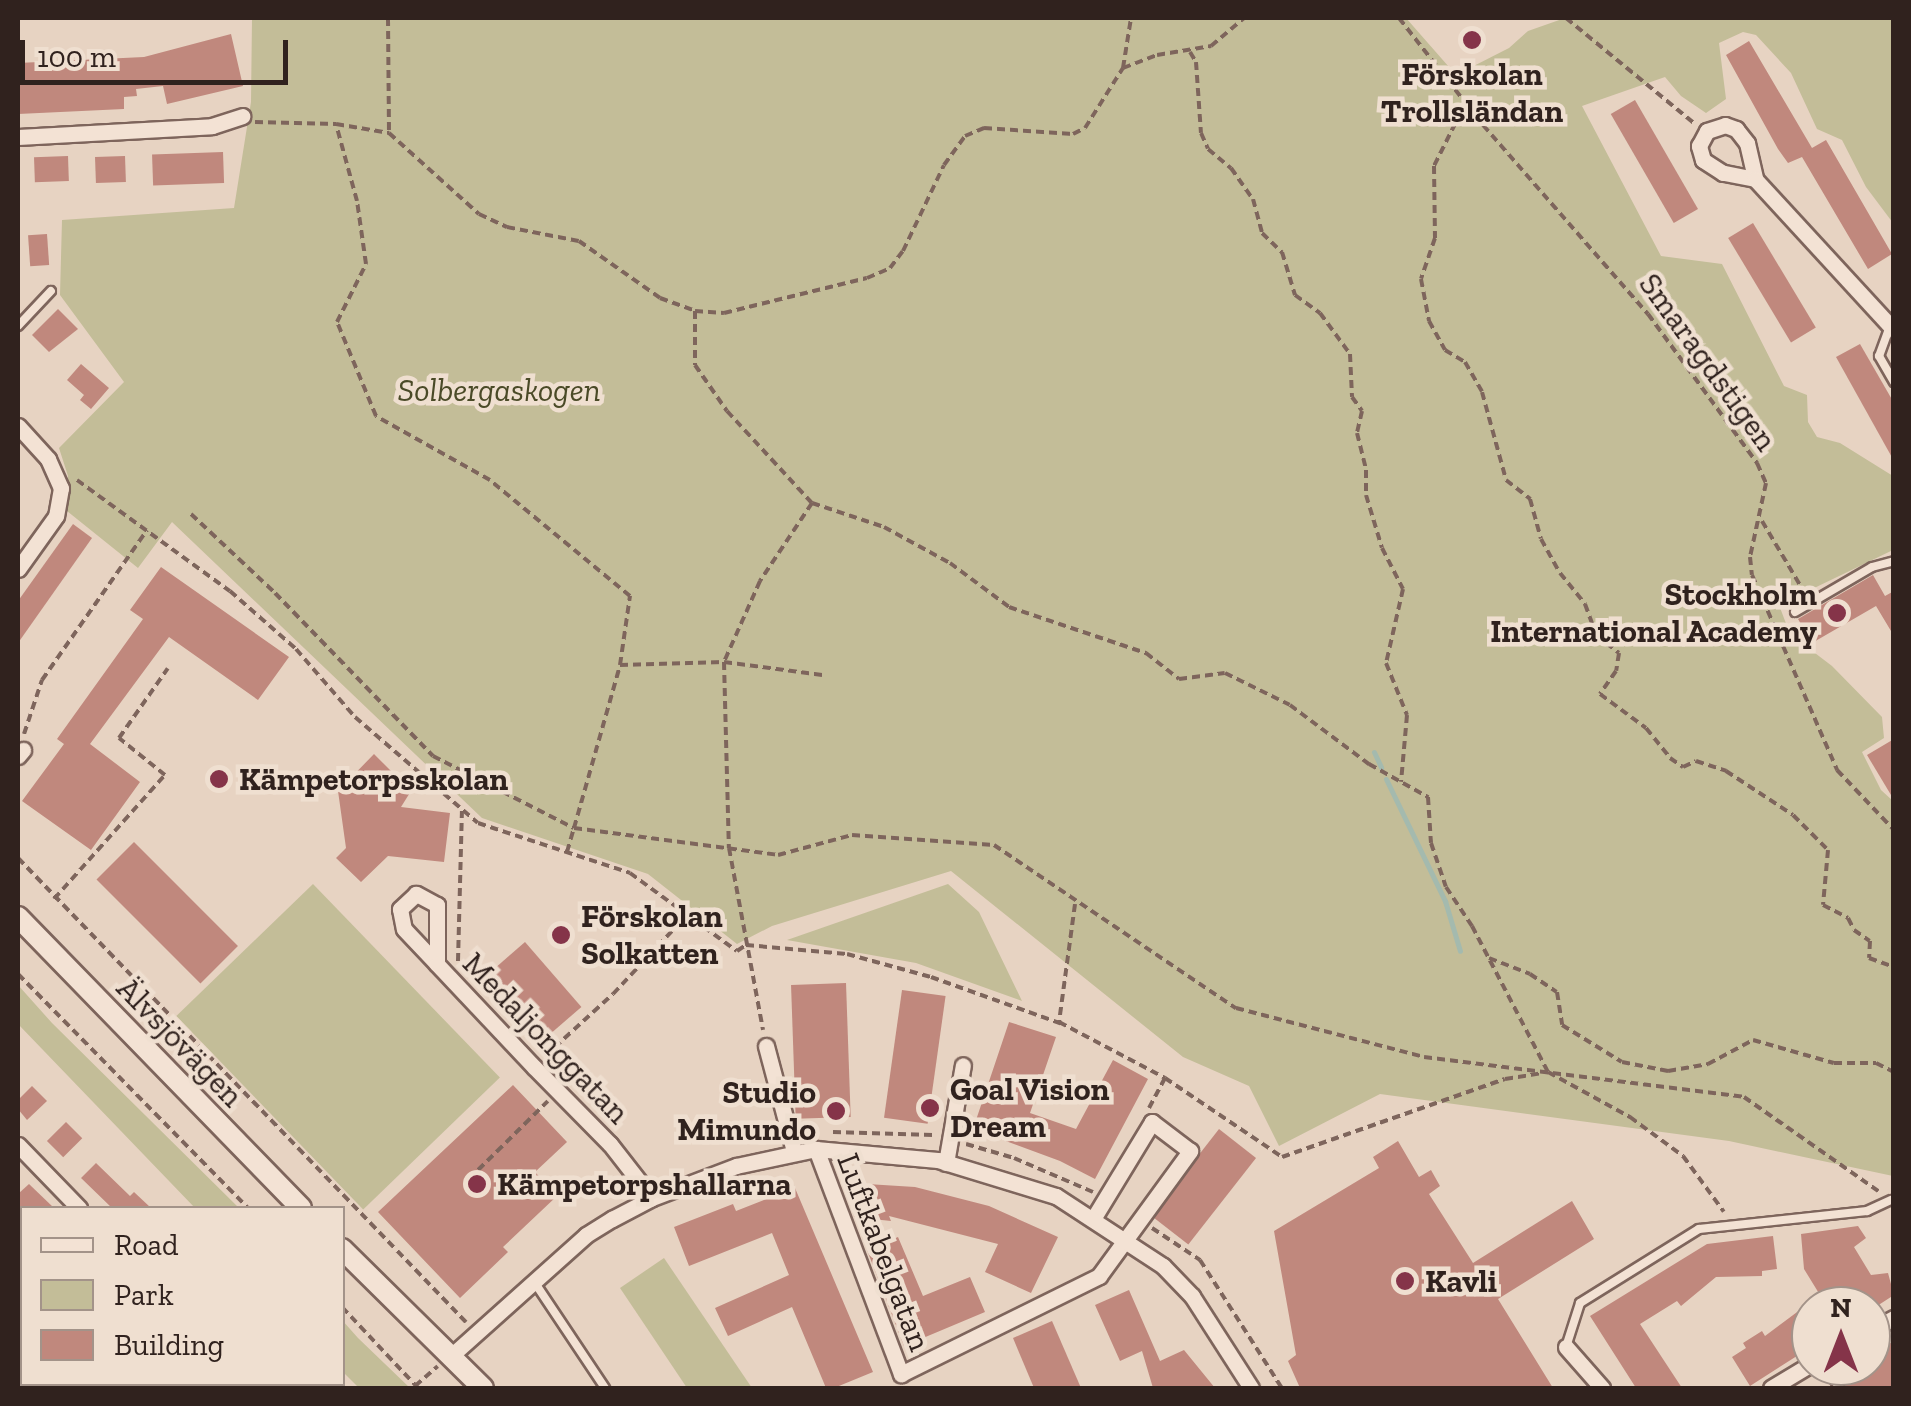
<!DOCTYPE html>
<meta charset="utf-8">
<style>
body{margin:0}
#map{position:relative;width:1911px;height:1406px;overflow:hidden;background:#e7d3c2;font-family:"Zilla Slab",serif}
div>[style]{position:absolute}
.green>*{inset:0;background:#c3bd98;transform-origin:0 0}
.stream>*{height:5px;margin:-2.5px;padding:0 2.5px;transform-origin:2.5px;border-radius:2.5px;background:#a4baae}
.building>*{inset:0;background:#c0887d;transform-origin:0 0}
.path>*{height:4px;margin-top:-2px;transform-origin:0;background:repeating-linear-gradient(90deg,#7e655c 0 8px,transparent 0 13px)}
.roads{filter:drop-shadow(2px 0 #7e655c) drop-shadow(-2px 0 #7e655c) drop-shadow(0 2px #7e655c) drop-shadow(0 -2px #7e655c)}
.service>*{height:8px;margin:-4px;padding:0 4px;transform-origin:4px;border-radius:4px;background:#f3e2d4}
.minor>*{height:15px;margin:-7.5px;padding:0 7.5px;transform-origin:7.5px;border-radius:7.5px;background:#f3e2d4}
.secondary>*{height:20px;margin:-10px;padding:0 10px;transform-origin:10px;border-radius:10px;background:#f3e2d4}
.dots>*{width:28px;height:28px;translate:-50% -50%;box-sizing:border-box;border:5px solid #efdfd0;border-radius:50%}
span{translate:-50% -50%;white-space:nowrap;text-align:center;line-height:1.15;-webkit-text-stroke:9px #efdfd0;paint-order:stroke}
.poi-label{font-size:32px;color:#30221e;font-weight:700}
.right{translate:-100% -50%;text-align:right}
.left{translate:0 -50%;text-align:left}
.street-label{font-size:32px;color:#30221e}
.park-label{font-size:32px;color:#4a4a27;font-style:italic}
.frame{position:absolute;inset:0;border:20px solid #30221e;pointer-events:none}
.legend{position:absolute;left:20px;top:1206px;width:325px;height:180px;box-sizing:border-box;background:#efdfd0;border:2px solid #a39389;margin:0;padding:12px 18px;list-style:none;font-size:30px;color:#30221e}
.legend li{display:flex;align-items:center;gap:20px;height:50px}
.legend b{width:50px;border:2px solid #a39389}
.north{position:absolute;left:1791px;top:1286px;width:100px;height:100px;box-sizing:border-box;background:#efdfd0;border:2px solid #a39389;border-radius:50%;rotate:0deg;font-size:28px;font-weight:700;line-height:40px;text-align:center;color:#30221e}
.north::after{content:'';display:block;margin:auto;width:35px;height:45px;background:#853449;clip-path:polygon(50% 0,100% 100%,50% 72%,0 100%)}
.scale{position:absolute;left:20px;top:40px;width:268px;height:45px;box-sizing:border-box;border:5px solid #30221e;border-top:0;padding-left:12px;font-size:30px;line-height:35px;white-space:nowrap;color:#30221e;-webkit-text-stroke:8px #efdfd0;paint-order:stroke}
</style>
<div id="map">
<div class="green">
<div style="clip-path:polygon(252px 18px,1406px 18px,1456px 75px,1509px 48px,1528px 31px,1565px 18px,1893px 18px,1893px 223px,1866px 187px,1842px 140px,1817px 129px,1791px 73px,1756px 35px,1743px 32px,1719px 43px,1726px 99px,1706px 113px,1681px 96px,1665px 77px,1582px 106px,1661px 256px,1722px 264px,1784px 386px,1807px 395px,1808px 422px,1817px 437px,1840px 443px,1893px 476px,1893px 550px,1779px 605px,1790px 634px,1832px 666px,1882px 717px,1884px 738px,1862px 752px,1881px 790px,1893px 801px,1893px 1176px,1729px 1141px,1380px 1094px,1279px 1146px,1249px 1086px,1183px 1057px,951px 871px,772px 926px,737px 944px,648px 874px,482px 818px,172px 522px,138px 568px,67px 511px,68px 476px,59px 448px,124px 382px,60px 295px,62px 220px,234px 208px,251px 102px)"></div>
<div style="left:313px;top:884px;width:269px;height:190px;rotate:46deg"></div>
<div style="clip-path:polygon(948px 884px,979px 912px,1022px 1001px,916px 963px,787px 940px)"></div>
<div style="clip-path:polygon(18px 985px,52px 1023px,239px 1208px,195px 1208px,18px 1024px)"></div>
<div style="clip-path:polygon(664px 1258px,752px 1388px,687px 1388px,620px 1288px)"></div>
<div style="clip-path:polygon(342px 1320px,358px 1338px,410px 1388px,359px 1388px,343px 1372px)"></div>
</div>
<div class="stream">
<div style="left:1374px;top:752px;width:17px;rotate:65deg"></div>
<div style="left:1386px;top:779px;width:136px;rotate:64.2deg"></div>
<div style="left:1445px;top:901px;width:52px;rotate:73.3deg"></div>
</div>
<div class="building">
<div style="clip-path:polygon(231px 34px,243px 86px,167px 104px,163px 86px,136px 89px,137px 96px,124px 97px,124px 109px,18px 114px,18px 63px,144px 57px)"></div>
<div style="clip-path:polygon(1749px 41px,1812px 148px,1826px 140px,1892px 254px,1868px 269px,1802px 157px,1788px 163px,1778px 149px,1726px 55px)"></div>
<div style="left:1635px;top:100px;width:126px;height:28px;rotate:60deg"></div>
<div style="left:223px;top:152px;width:31px;height:71px;rotate:88deg"></div>
<div style="left:68px;top:156px;width:25px;height:34px;rotate:88deg"></div>
<div style="left:125px;top:156px;width:26px;height:30px;rotate:88deg"></div>
<div style="left:1753px;top:223px;width:122px;height:29px;rotate:59deg"></div>
<div style="left:47px;top:234px;width:31px;height:19px;rotate:86deg"></div>
<div style="clip-path:polygon(58px 309px,78px 329px,49px 352px,32px 335px)"></div>
<div style="clip-path:polygon(1860px 344px,1894px 403px,1894px 461px,1836px 357px)"></div>
<div style="clip-path:polygon(81px 364px,109px 388px,91px 409px,80px 400px,84px 395px,67px 380px)"></div>
<div style="clip-path:polygon(73px 524px,92px 538px,18px 643px,18px 601px)"></div>
<div style="clip-path:polygon(161px 567px,289px 657px,258px 700px,169px 637px,90px 744px,140px 782px,91px 850px,22px 801px,64px 744px,57px 739px,143px 619px,130px 610px)"></div>
<div style="clip-path:polygon(1873px 575px,1885px 596px,1894px 591px,1894px 636px,1876px 606px,1812px 643px,1798px 619px)"></div>
<div style="clip-path:polygon(1894px 739px,1894px 800px,1867px 755px)"></div>
<div style="clip-path:polygon(374px 754px,411px 791px,401px 807px,450px 813px,444px 862px,388px 856px,361px 882px,336px 858px,346px 848px,338px 791px)"></div>
<div style="left:134px;top:842px;width:147px;height:53px;rotate:45deg"></div>
<div style="left:525px;top:942px;width:86px;height:49px;rotate:49deg"></div>
<div style="left:846px;top:983px;width:134px;height:55px;rotate:88deg"></div>
<div style="left:902px;top:990px;width:44px;height:129px;rotate:8deg"></div>
<div style="clip-path:polygon(1009px 1022px,1056px 1037px,1030px 1113px,1076px 1129px,1113px 1060px,1148px 1079px,1095px 1179px,1060px 1161px,973px 1129px)"></div>
<div style="clip-path:polygon(513px 1085px,567px 1142px,535px 1172px,557px 1196px,503px 1247px,508px 1252px,460px 1298px,378px 1212px)"></div>
<div style="clip-path:polygon(32px 1086px,47px 1101px,27px 1120px,18px 1109px,18px 1100px)"></div>
<div style="left:66px;top:1122px;width:23px;height:27px;rotate:45deg"></div>
<div style="left:1219px;top:1129px;width:47px;height:110px;rotate:38deg"></div>
<div style="clip-path:polygon(1398px 1141px,1419px 1177px,1431px 1170px,1440px 1186px,1429px 1194px,1473px 1263px,1572px 1201px,1594px 1239px,1498px 1299px,1553px 1388px,1300px 1388px,1288px 1361px,1296px 1355px,1274px 1231px,1379px 1168px,1373px 1157px)"></div>
<div style="clip-path:polygon(96px 1163px,130px 1196px,134px 1192px,151px 1208px,112px 1208px,81px 1178px)"></div>
<div style="clip-path:polygon(851px 1183px,915px 1187px,989px 1206px,1058px 1237px,1031px 1293px,985px 1272px,998px 1244px,889px 1216px,891px 1221px,854px 1217px)"></div>
<div style="clip-path:polygon(29px 1184px,54px 1208px,18px 1208px,18px 1194px)"></div>
<div style="clip-path:polygon(795px 1188px,873px 1372px,834px 1388px,826px 1388px,792px 1307px,728px 1336px,715px 1308px,789px 1275px,772px 1233px,689px 1266px,674px 1227px,733px 1204px,736px 1211px)"></div>
<div style="clip-path:polygon(1858px 1226px,1866px 1238px,1854px 1247px,1871px 1275px,1888px 1273px,1894px 1295px,1877px 1306px,1811px 1306px,1811px 1347px,1750px 1386px,1732px 1357px,1746px 1348px,1743px 1343px,1762px 1331px,1765px 1336px,1820px 1295px,1804px 1269px,1801px 1234px)"></div>
<div style="clip-path:polygon(1773px 1236px,1777px 1269px,1762px 1271px,1762px 1276px,1716px 1277px,1681px 1306px,1677px 1301px,1640px 1324px,1682px 1388px,1636px 1388px,1590px 1316px,1707px 1244px)"></div>
<div style="clip-path:polygon(898px 1237px,923px 1296px,970px 1277px,985px 1312px,904px 1346px,867px 1250px)"></div>
<div style="clip-path:polygon(1129px 1290px,1160px 1361px,1184px 1350px,1215px 1388px,1153px 1388px,1142px 1351px,1120px 1361px,1095px 1305px)"></div>
<div style="clip-path:polygon(1052px 1321px,1081px 1388px,1034px 1388px,1013px 1338px)"></div>
<div style="clip-path:polygon(1894px 1341px,1894px 1388px,1846px 1388px,1840px 1374px,1853px 1366px,1871px 1366px,1871px 1354px)"></div>
</div>
<div class="path">
<div style="left:388px;top:18px;width:115px;rotate:89.5deg"></div>
<div style="left:389px;top:133px;width:121px;rotate:42deg"></div>
<div style="left:479px;top:214px;width:31px;rotate:25deg"></div>
<div style="left:507px;top:227px;width:73px;rotate:11deg"></div>
<div style="left:579px;top:241px;width:99px;rotate:35.1deg"></div>
<div style="left:660px;top:298px;width:37px;rotate:20deg"></div>
<div style="left:695px;top:311px;width:29px;rotate:4deg"></div>
<div style="left:724px;top:313px;width:147px;rotate:-13.8deg"></div>
<div style="left:867px;top:278px;width:25px;rotate:-23deg"></div>
<div style="left:890px;top:268px;width:21px;rotate:-53deg"></div>
<div style="left:903px;top:251px;width:95px;rotate:-64.5deg"></div>
<div style="left:944px;top:165px;width:36px;rotate:-54deg"></div>
<div style="left:965px;top:136px;width:21px;rotate:-23deg"></div>
<div style="left:984px;top:128px;width:89px;rotate:3.9deg"></div>
<div style="left:1073px;top:134px;width:13px;rotate:-27deg"></div>
<div style="left:1085px;top:128px;width:71px;rotate:-57.7deg"></div>
<div style="left:1123px;top:68px;width:51px;rotate:-80.9deg"></div>
<div style="left:1399px;top:18px;width:136px;rotate:51.9deg"></div>
<div style="left:1483px;top:125px;width:251px;rotate:48.9deg"></div>
<div style="left:1648px;top:314px;width:185px;rotate:53.8deg"></div>
<div style="left:1757px;top:463px;width:22px;rotate:66deg"></div>
<div style="left:1766px;top:483px;width:76px;rotate:102.2deg"></div>
<div style="left:1750px;top:557px;width:18px;rotate:84deg"></div>
<div style="left:1752px;top:575px;width:213px;rotate:66.4deg"></div>
<div style="left:1837px;top:770px;width:83px;rotate:46.5deg"></div>
<div style="left:1566px;top:18px;width:166px;rotate:39.4deg"></div>
<div style="left:1190px;top:52px;width:12px;rotate:59deg"></div>
<div style="left:1196px;top:62px;width:71px;rotate:86deg"></div>
<div style="left:1201px;top:133px;width:17px;rotate:66deg"></div>
<div style="left:1208px;top:149px;width:30px;rotate:40deg"></div>
<div style="left:1231px;top:168px;width:38px;rotate:55deg"></div>
<div style="left:1253px;top:199px;width:35px;rotate:75deg"></div>
<div style="left:1262px;top:233px;width:28px;rotate:44deg"></div>
<div style="left:1282px;top:252px;width:45px;rotate:73.2deg"></div>
<div style="left:1295px;top:295px;width:31px;rotate:36deg"></div>
<div style="left:1320px;top:313px;width:51px;rotate:53.8deg"></div>
<div style="left:1350px;top:354px;width:43px;rotate:87.3deg"></div>
<div style="left:1352px;top:397px;width:17px;rotate:54deg"></div>
<div style="left:1362px;top:411px;width:23px;rotate:103deg"></div>
<div style="left:1357px;top:433px;width:38px;rotate:76deg"></div>
<div style="left:1366px;top:470px;width:25px;rotate:90deg"></div>
<div style="left:1366px;top:495px;width:55px;rotate:73.2deg"></div>
<div style="left:1382px;top:548px;width:46px;rotate:62.9deg"></div>
<div style="left:1403px;top:589px;width:76px;rotate:102.9deg"></div>
<div style="left:1386px;top:663px;width:56px;rotate:68deg"></div>
<div style="left:1407px;top:715px;width:67px;rotate:95.1deg"></div>
<div style="left:1123px;top:68px;width:36px;rotate:-21deg"></div>
<div style="left:1157px;top:55px;width:55px;rotate:-9.5deg"></div>
<div style="left:1211px;top:46px;width:43px;rotate:-40.3deg"></div>
<div style="left:1467px;top:100px;width:74px;rotate:116.6deg"></div>
<div style="left:1434px;top:166px;width:72px;rotate:89.2deg"></div>
<div style="left:1435px;top:238px;width:43px;rotate:108.9deg"></div>
<div style="left:1421px;top:279px;width:43px;rotate:79.2deg"></div>
<div style="left:1429px;top:321px;width:33px;rotate:61deg"></div>
<div style="left:1445px;top:350px;width:23px;rotate:31deg"></div>
<div style="left:1465px;top:362px;width:34px;rotate:60deg"></div>
<div style="left:1482px;top:392px;width:91px;rotate:74.7deg"></div>
<div style="left:1506px;top:480px;width:31px;rotate:38deg"></div>
<div style="left:1530px;top:499px;width:41px;rotate:74.6deg"></div>
<div style="left:1541px;top:539px;width:39px;rotate:61deg"></div>
<div style="left:1560px;top:573px;width:40px;rotate:51deg"></div>
<div style="left:1585px;top:604px;width:33px;rotate:70deg"></div>
<div style="left:1596px;top:635px;width:29px;rotate:38deg"></div>
<div style="left:1619px;top:653px;width:18px;rotate:99deg"></div>
<div style="left:1616px;top:671px;width:28px;rotate:125deg"></div>
<div style="left:1600px;top:694px;width:57px;rotate:36.5deg"></div>
<div style="left:1646px;top:728px;width:38px;rotate:51deg"></div>
<div style="left:1670px;top:758px;width:16px;rotate:35deg"></div>
<div style="left:1683px;top:767px;width:14px;rotate:-25deg"></div>
<div style="left:1696px;top:761px;width:32px;rotate:18deg"></div>
<div style="left:1726px;top:771px;width:80px;rotate:33.3deg"></div>
<div style="left:1793px;top:815px;width:49px;rotate:45deg"></div>
<div style="left:1828px;top:850px;width:55px;rotate:95.2deg"></div>
<div style="left:1823px;top:905px;width:28px;rotate:27deg"></div>
<div style="left:1848px;top:918px;width:13px;rotate:63deg"></div>
<div style="left:1854px;top:930px;width:19px;rotate:35deg"></div>
<div style="left:1870px;top:941px;width:17px;rotate:93deg"></div>
<div style="left:1869px;top:958px;width:27px;rotate:20deg"></div>
<div style="left:255px;top:122px;width:81px;rotate:1.4deg"></div>
<div style="left:336px;top:124px;width:54px;rotate:9.6deg"></div>
<div style="left:695px;top:311px;width:54px;rotate:90deg"></div>
<div style="left:695px;top:365px;width:56px;rotate:55.2deg"></div>
<div style="left:727px;top:411px;width:125px;rotate:47.3deg"></div>
<div style="left:812px;top:503px;width:76px;rotate:18.4deg"></div>
<div style="left:884px;top:527px;width:75px;rotate:28.6deg"></div>
<div style="left:950px;top:563px;width:74px;rotate:36.7deg"></div>
<div style="left:1009px;top:607px;width:145px;rotate:18.6deg"></div>
<div style="left:1146px;top:653px;width:42px;rotate:38.2deg"></div>
<div style="left:1179px;top:679px;width:46px;rotate:-7.4deg"></div>
<div style="left:1225px;top:673px;width:72px;rotate:26.2deg"></div>
<div style="left:1290px;top:705px;width:99px;rotate:36.8deg"></div>
<div style="left:1369px;top:764px;width:68px;rotate:29.2deg"></div>
<div style="left:1428px;top:797px;width:46px;rotate:86.3deg"></div>
<div style="left:1431px;top:843px;width:46px;rotate:71.2deg"></div>
<div style="left:1446px;top:887px;width:47px;rotate:56.3deg"></div>
<div style="left:1472px;top:926px;width:165px;rotate:62.5deg"></div>
<div style="left:1548px;top:1072px;width:94px;rotate:28.8deg"></div>
<div style="left:1630px;top:1117px;width:66px;rotate:36.3deg"></div>
<div style="left:1683px;top:1156px;width:69px;rotate:53.8deg"></div>
<div style="left:77px;top:480px;width:189px;rotate:36deg"></div>
<div style="left:230px;top:591px;width:88px;rotate:41.3deg"></div>
<div style="left:296px;top:649px;width:90px;rotate:49.1deg"></div>
<div style="left:355px;top:717px;width:162px;rotate:40.8deg"></div>
<div style="left:478px;top:823px;width:160px;rotate:18.2deg"></div>
<div style="left:630px;top:873px;width:132px;rotate:36.1deg"></div>
<div style="left:737px;top:951px;width:11px;rotate:-34deg"></div>
<div style="left:746px;top:945px;width:101px;rotate:5.1deg"></div>
<div style="left:847px;top:954px;width:87px;rotate:15.3deg"></div>
<div style="left:931px;top:977px;width:139px;rotate:19.7deg"></div>
<div style="left:812px;top:503px;width:94px;rotate:123.7deg"></div>
<div style="left:760px;top:581px;width:89px;rotate:114deg"></div>
<div style="left:724px;top:662px;width:99px;rotate:7.6deg"></div>
<div style="left:191px;top:514px;width:115px;rotate:43.2deg"></div>
<div style="left:275px;top:593px;width:227px;rotate:45.9deg"></div>
<div style="left:433px;top:756px;width:158px;rotate:27.1deg"></div>
<div style="left:574px;top:828px;width:169px;rotate:-74.2deg"></div>
<div style="left:620px;top:665px;width:70px;rotate:-81.8deg"></div>
<div style="left:630px;top:596px;width:182px;rotate:-140.4deg"></div>
<div style="left:490px;top:480px;width:131px;rotate:-150.7deg"></div>
<div style="left:376px;top:416px;width:102px;rotate:-112.5deg"></div>
<div style="left:337px;top:322px;width:65px;rotate:-63.4deg"></div>
<div style="left:366px;top:264px;width:64px;rotate:-98.1deg"></div>
<div style="left:357px;top:201px;width:80px;rotate:-105.3deg"></div>
<div style="left:1762px;top:521px;width:86px;rotate:59.3deg"></div>
<div style="left:620px;top:665px;width:104px;rotate:-1.7deg"></div>
<div style="left:724px;top:662px;width:186px;rotate:88.5deg"></div>
<div style="left:729px;top:848px;width:185px;rotate:79.4deg"></div>
<div style="left:24px;top:734px;width:57px;rotate:-71.6deg"></div>
<div style="left:42px;top:680px;width:183px;rotate:-55deg"></div>
<div style="left:567px;top:852px;width:25px;rotate:-74deg"></div>
<div style="left:574px;top:828px;width:206px;rotate:7.5deg"></div>
<div style="left:778px;top:855px;width:77px;rotate:-15.1deg"></div>
<div style="left:852px;top:835px;width:142px;rotate:4deg"></div>
<div style="left:994px;top:845px;width:292px;rotate:34deg"></div>
<div style="left:1236px;top:1008px;width:194px;rotate:14.6deg"></div>
<div style="left:1424px;top:1057px;width:322px;rotate:7.1deg"></div>
<div style="left:1744px;top:1097px;width:164px;rotate:35deg"></div>
<div style="left:18px;top:858px;width:645px;rotate:46.01deg"></div>
<div style="left:54px;top:899px;width:166px;rotate:-48.2deg"></div>
<div style="left:165px;top:775px;width:59px;rotate:-141.2deg"></div>
<div style="left:119px;top:738px;width:85px;rotate:-55deg"></div>
<div style="left:1075px;top:904px;width:119px;rotate:97.7deg"></div>
<div style="left:1059px;top:1022px;width:120px;rotate:27.8deg"></div>
<div style="left:1165px;top:1078px;width:141px;rotate:34deg"></div>
<div style="left:1282px;top:1157px;width:236px;rotate:-19.3deg"></div>
<div style="left:1505px;top:1079px;width:39px;rotate:-9deg"></div>
<div style="left:1489px;top:958px;width:44px;rotate:21.3deg"></div>
<div style="left:1530px;top:974px;width:32px;rotate:34deg"></div>
<div style="left:1557px;top:992px;width:33px;rotate:81deg"></div>
<div style="left:1562px;top:1025px;width:70px;rotate:31.7deg"></div>
<div style="left:1622px;top:1062px;width:47px;rotate:11.1deg"></div>
<div style="left:1668px;top:1071px;width:41px;rotate:-9.9deg"></div>
<div style="left:1708px;top:1064px;width:51px;rotate:-28.1deg"></div>
<div style="left:1753px;top:1040px;width:84px;rotate:15.9deg"></div>
<div style="left:1834px;top:1063px;width:42px"></div>
<div style="left:1876px;top:1063px;width:20px;rotate:27deg"></div>
<div style="left:458px;top:961px;width:150px;rotate:-88.5deg"></div>
<div style="left:18px;top:974px;width:328px;rotate:45.5deg"></div>
<div style="left:545px;top:1056px;width:92px;rotate:-42.4deg"></div>
<div style="left:613px;top:994px;width:108px;rotate:-46.9deg"></div>
<div style="left:1149px;top:1108px;width:34px;rotate:-62deg"></div>
<div style="left:833px;top:1132px;width:100px;rotate:1.7deg"></div>
<div style="left:966px;top:1144px;width:50px;rotate:16.3deg"></div>
<div style="left:1014px;top:1158px;width:86px;rotate:23.3deg"></div>
<div style="left:478px;top:1170px;width:98px;rotate:-44.6deg"></div>
<div style="left:1152px;top:1228px;width:58px;rotate:33.7deg"></div>
<div style="left:1200px;top:1260px;width:152px;rotate:57.4deg"></div>
<div style="left:342px;top:1307px;width:111px;rotate:46.8deg"></div>
<div style="left:415px;top:1386px;width:30px;rotate:-41deg"></div>
</div>
<div class="roads">
<div class="service">
<div style="left:18px;top:326px;width:48px;rotate:-46.7deg"></div>
<div style="left:1890px;top:326px;width:32px;rotate:110deg"></div>
<div style="left:1879px;top:356px;width:30px;rotate:60deg"></div>
<div style="left:1795px;top:612px;width:89px;rotate:-30.3deg"></div>
<div style="left:1872px;top:567px;width:23px;rotate:-15deg"></div>
<div style="left:533px;top:1280px;width:130px;rotate:56.3deg"></div>
<div style="left:1566px;top:1347px;width:46px;rotate:-72.3deg"></div>
<div style="left:1580px;top:1303px;width:140px;rotate:-31.9deg"></div>
<div style="left:1699px;top:1229px;width:169px;rotate:-6.1deg"></div>
<div style="left:1867px;top:1211px;width:26px;rotate:-25deg"></div>
<div style="left:1827px;top:1366px;width:25px;rotate:61deg"></div>
</div>
<div class="minor">
<div style="left:18px;top:137px;width:194px;rotate:-3.2deg"></div>
<div style="left:212px;top:126px;width:32px;rotate:-18deg"></div>
<div style="left:1755px;top:179px;width:33px;rotate:-169deg"></div>
<div style="left:1723px;top:173px;width:24px;rotate:-147deg"></div>
<div style="left:1703px;top:160px;width:15px;rotate:-106deg"></div>
<div style="left:1699px;top:146px;width:17px;rotate:-62deg"></div>
<div style="left:1707px;top:131px;width:19px;rotate:-18deg"></div>
<div style="left:1725px;top:125px;width:12px;rotate:20deg"></div>
<div style="left:1736px;top:129px;width:18px;rotate:52deg"></div>
<div style="left:1747px;top:143px;width:37px;rotate:77deg"></div>
<div style="left:1755px;top:179px;width:205px;rotate:47.4deg"></div>
<div style="left:18px;top:426px;width:45px;rotate:47.7deg"></div>
<div style="left:48px;top:459px;width:32px;rotate:66deg"></div>
<div style="left:61px;top:488px;width:28px;rotate:100deg"></div>
<div style="left:56px;top:516px;width:65px;rotate:125.6deg"></div>
<div style="left:18px;top:756px;width:8px;rotate:-50deg"></div>
<div style="left:437px;top:964px;width:59px;rotate:-90deg"></div>
<div style="left:437px;top:905px;width:24px;rotate:-152deg"></div>
<div style="left:416px;top:894px;width:22px;rotate:137deg"></div>
<div style="left:400px;top:909px;width:20px;rotate:79deg"></div>
<div style="left:404px;top:929px;width:48px;rotate:46.7deg"></div>
<div style="left:437px;top:964px;width:141px;rotate:46.7deg"></div>
<div style="left:534px;top:1067px;width:108px;rotate:45.4deg"></div>
<div style="left:610px;top:1144px;width:68px;rotate:52.1deg"></div>
<div style="left:766px;top:1046px;width:109px;rotate:75.1deg"></div>
<div style="left:18px;top:1145px;width:88px;rotate:45.9deg"></div>
<div style="left:816px;top:1149px;width:241px;rotate:69.3deg"></div>
<div style="left:901px;top:1374px;width:221px;rotate:-26.3deg"></div>
<div style="left:1099px;top:1276px;width:155px;rotate:-53.9deg"></div>
<div style="left:1190px;top:1151px;width:48px;rotate:-142.7deg"></div>
<div style="left:1152px;top:1122px;width:114px;rotate:121.3deg"></div>
<div style="left:946px;top:1163px;width:99px;rotate:-80.2deg"></div>
<div style="left:1871px;top:1330px;width:26px;rotate:-28deg"></div>
<div style="left:1566px;top:1347px;width:55px;rotate:48.7deg"></div>
<div style="left:452px;top:1355px;width:180px;rotate:-41.8deg"></div>
<div style="left:586px;top:1235px;width:31px;rotate:-32deg"></div>
<div style="left:612px;top:1219px;width:45px;rotate:-27.7deg"></div>
<div style="left:652px;top:1198px;width:90px;rotate:-20.9deg"></div>
<div style="left:736px;top:1166px;width:82px;rotate:-12deg"></div>
<div style="left:816px;top:1149px;width:122px;rotate:5.2deg"></div>
<div style="left:938px;top:1160px;width:123px;rotate:17deg"></div>
<div style="left:1056px;top:1196px;width:128px;rotate:33.2deg"></div>
<div style="left:1163px;top:1266px;width:42px;rotate:46deg"></div>
<div style="left:1192px;top:1296px;width:109px;rotate:57.3deg"></div>
<div style="left:249px;top:1384px;width:6px;rotate:39deg"></div>
<div style="left:147px;top:1388px;width:7px;rotate:-34deg"></div>
<div style="left:1771px;top:1388px;width:47px;rotate:-31deg"></div>
</div>
<div class="secondary">
<div style="left:18px;top:917px;width:406px;rotate:45.8deg"></div>
<div style="left:342px;top:1249px;width:198px;rotate:44.6deg"></div>
</div>
</div>
<div class="dots">
<div style="left:1472px;top:40px;background:#853449"></div>
<div style="left:1837px;top:613px;background:#853449"></div>
<div style="left:219px;top:779px;background:#853449"></div>
<div style="left:561px;top:935px;background:#853449"></div>
<div style="left:930px;top:1108px;background:#853449"></div>
<div style="left:836px;top:1111px;background:#853449"></div>
<div style="left:477px;top:1184px;background:#853449"></div>
<div style="left:1405px;top:1281px;background:#853449"></div>
</div>
<div class="poi-label">
<span style="left:1472px;top:93px">Förskolan<br>Trollsländan</span>
<span class="right" style="left:1817px;top:613px">Stockholm<br>International Academy</span>
<span class="left" style="left:239px;top:779px">Kämpetorpsskolan</span>
<span class="left" style="left:581px;top:935px">Förskolan<br>Solkatten</span>
<span class="left" style="left:950px;top:1108px">Goal Vision<br>Dream</span>
<span class="right" style="left:816px;top:1111px">Studio<br>Mimundo</span>
<span class="left" style="left:497px;top:1184px">Kämpetorpshallarna</span>
<span class="left" style="left:1425px;top:1281px">Kavli</span>
</div>
<div class="street-label">
<span style="left:1708px;top:362px;rotate:54deg">Smaragdstigen</span>
<span style="left:546px;top:1038px;rotate:46deg">Medaljonggatan</span>
<span style="left:180px;top:1042px;rotate:46deg">Älvsjövägen</span>
<span style="left:884px;top:1252px;rotate:69deg">Luftkabelgatan</span>
</div>
<div class="park-label">
<span style="left:499px;top:390px">Solbergaskogen</span>
</div>
<div class="frame"></div>
<ul class="legend">
<li><b style="height:12px;background:#f3e2d4"></b>Road</li>
<li><b style="height:28px;background:#c3bd98"></b>Park</li>
<li><b style="height:28px;background:#c0887d"></b>Building</li>
</ul>
<div class="north">N</div>
<div class="scale">100 m</div>
</div>
